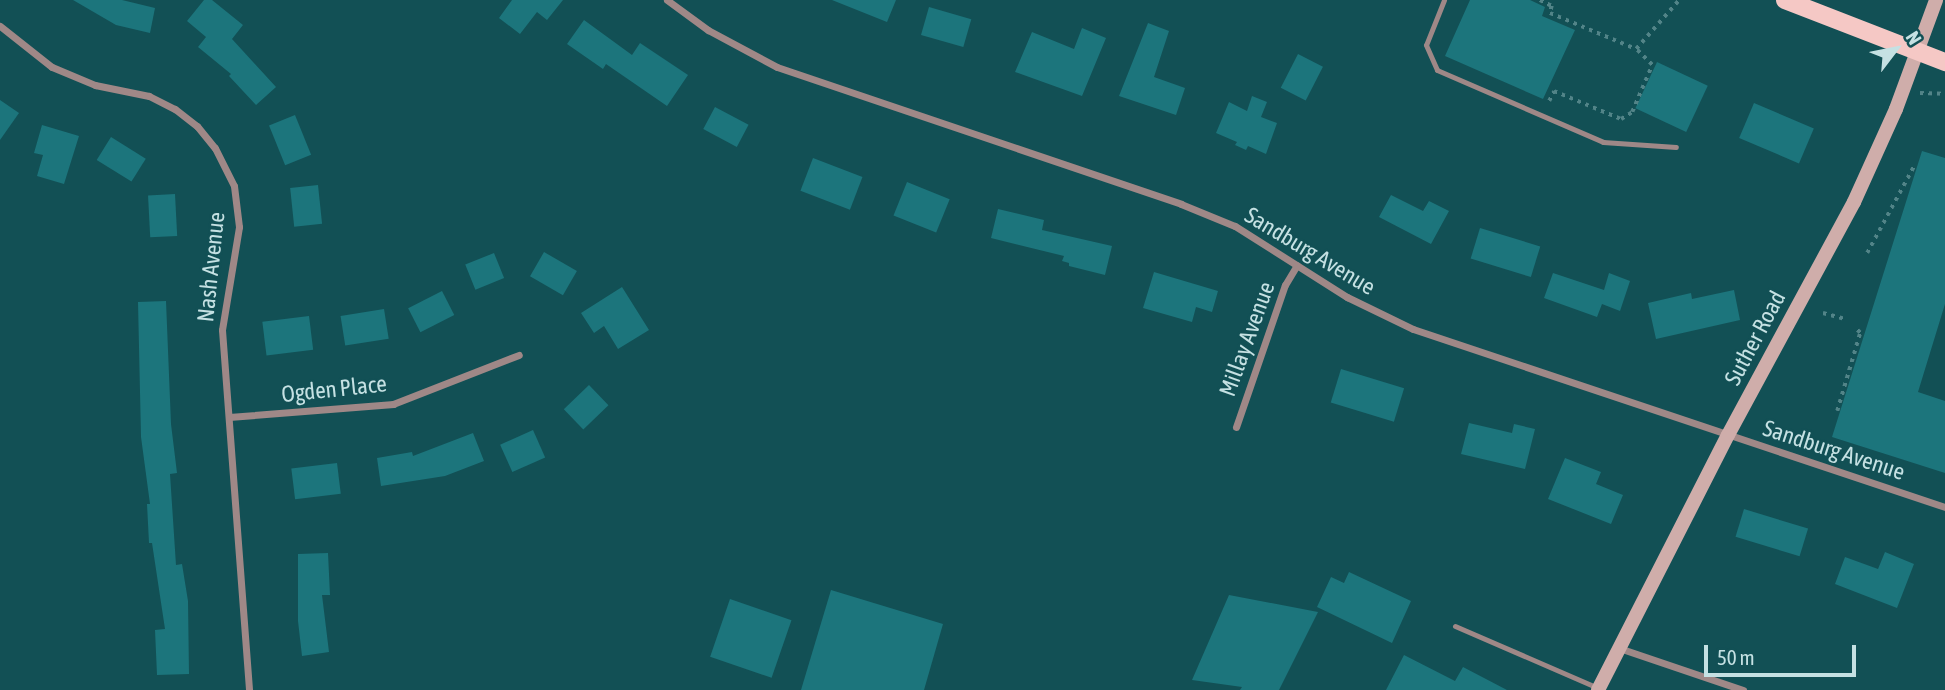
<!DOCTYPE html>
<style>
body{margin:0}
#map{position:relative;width:1945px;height:690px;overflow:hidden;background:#125055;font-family:"Asap Condensed",sans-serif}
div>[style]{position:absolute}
.building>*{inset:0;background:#1c757c;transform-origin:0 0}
.path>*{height:3.5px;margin-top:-1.75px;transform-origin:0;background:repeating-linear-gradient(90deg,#528488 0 3.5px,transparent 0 8.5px)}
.lane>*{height:5px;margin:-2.5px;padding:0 2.5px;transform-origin:2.5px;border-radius:2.5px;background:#9f8887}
.street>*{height:7px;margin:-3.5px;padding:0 3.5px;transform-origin:3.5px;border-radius:3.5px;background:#9f8887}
.secondary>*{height:14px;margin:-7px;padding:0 7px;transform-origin:7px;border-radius:7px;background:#cfadaa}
.primary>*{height:18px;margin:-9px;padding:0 9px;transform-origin:9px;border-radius:9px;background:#f5c8c5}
span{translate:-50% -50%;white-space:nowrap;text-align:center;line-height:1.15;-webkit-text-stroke:5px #125055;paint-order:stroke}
.street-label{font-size:23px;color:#c5e1e3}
.north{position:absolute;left:1861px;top:14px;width:70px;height:70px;-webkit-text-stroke:5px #125055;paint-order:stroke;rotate:58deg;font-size:19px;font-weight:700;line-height:28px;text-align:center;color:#c5e1e3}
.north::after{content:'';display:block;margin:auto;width:24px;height:32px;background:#c5e1e3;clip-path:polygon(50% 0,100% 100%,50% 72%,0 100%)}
.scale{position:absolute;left:1704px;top:645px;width:152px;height:32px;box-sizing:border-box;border:4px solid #c5e1e3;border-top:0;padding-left:9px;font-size:21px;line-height:24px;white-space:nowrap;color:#c5e1e3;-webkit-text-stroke:5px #125055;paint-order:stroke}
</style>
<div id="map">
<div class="building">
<div style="clip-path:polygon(73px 0,122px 0,155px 8px,150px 33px,116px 25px)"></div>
<div style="clip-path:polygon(204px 0,212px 0,243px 25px,232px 39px,276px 87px,256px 105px,229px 76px,231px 74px,198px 47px,206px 37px,187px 21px)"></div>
<div style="clip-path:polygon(512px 0,563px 0,547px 20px,537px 12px,520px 34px,499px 18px)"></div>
<div style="clip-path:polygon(832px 0,896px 0,887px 22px)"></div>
<div style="clip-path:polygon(1470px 0,1530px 0,1545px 7px,1542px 16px,1575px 30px,1543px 99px,1445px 56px)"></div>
<div style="left:929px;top:7px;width:44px;height:29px;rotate:16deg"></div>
<div style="clip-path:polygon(584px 20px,632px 55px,640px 43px,688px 75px,667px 106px,606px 64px,603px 69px,567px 44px)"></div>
<div style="clip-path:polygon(1148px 23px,1169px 31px,1154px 77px,1185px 88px,1176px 115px,1119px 96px)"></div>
<div style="clip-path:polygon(1082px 28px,1106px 38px,1082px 96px,1015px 72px,1032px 32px,1074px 49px)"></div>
<div style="left:1298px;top:54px;width:28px;height:38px;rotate:27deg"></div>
<div style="left:1657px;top:62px;width:56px;height:51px;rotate:25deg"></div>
<div style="clip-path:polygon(1252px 96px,1267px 102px,1261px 117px,1277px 123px,1266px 154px,1248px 146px,1246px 150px,1235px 145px,1237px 142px,1216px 133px,1229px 102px,1247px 111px)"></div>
<div style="clip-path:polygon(0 100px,19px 113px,0 140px)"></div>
<div style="left:1754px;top:103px;width:65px;height:38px;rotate:23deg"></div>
<div style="left:715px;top:107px;width:38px;height:25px;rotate:28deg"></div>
<div style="left:295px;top:115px;width:43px;height:28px;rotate:68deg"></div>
<div style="clip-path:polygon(42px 125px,79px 136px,64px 184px,37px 176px,43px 155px,34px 153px)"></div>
<div style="left:111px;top:137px;width:41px;height:27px;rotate:32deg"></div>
<div style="clip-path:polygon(1922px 151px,1945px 158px,1945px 304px,1918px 392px,1945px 401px,1945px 473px,1832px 437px)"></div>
<div style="left:813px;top:158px;width:53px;height:35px;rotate:21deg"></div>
<div style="left:907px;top:182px;width:46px;height:36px;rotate:22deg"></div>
<div style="left:318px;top:185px;width:39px;height:28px;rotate:84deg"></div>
<div style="left:175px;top:194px;width:42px;height:27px;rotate:87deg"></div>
<div style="clip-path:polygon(1391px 195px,1423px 211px,1429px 201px,1449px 211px,1431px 244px,1379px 217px)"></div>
<div style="clip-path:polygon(998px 209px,1044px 220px,1042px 230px,1112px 246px,1105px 275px,1069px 266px,1069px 263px,1062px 261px,1064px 256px,991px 238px)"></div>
<div style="left:1480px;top:228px;width:63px;height:32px;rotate:17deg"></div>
<div style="left:544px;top:252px;width:38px;height:28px;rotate:30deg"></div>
<div style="left:494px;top:253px;width:27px;height:31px;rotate:68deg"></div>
<div style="clip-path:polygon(1154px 272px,1218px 291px,1212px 312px,1196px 307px,1192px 322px,1143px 308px)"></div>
<div style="clip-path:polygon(1553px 273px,1604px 290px,1609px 273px,1630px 281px,1620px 311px,1602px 304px,1597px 317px,1544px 298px)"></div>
<div style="clip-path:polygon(622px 287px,649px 330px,618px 349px,604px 326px,594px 333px,581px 313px)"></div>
<div style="clip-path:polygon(1734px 290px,1740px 320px,1656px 339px,1648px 303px,1691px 293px,1692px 299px)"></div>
<div style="left:442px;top:291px;width:27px;height:38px;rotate:63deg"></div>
<div style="clip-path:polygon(166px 301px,171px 424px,177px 473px,170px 474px,176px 565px,182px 564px,188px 601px,189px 674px,157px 675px,155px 630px,165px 629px,152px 543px,149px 543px,147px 504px,150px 504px,141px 437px,138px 302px)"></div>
<div style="left:384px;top:309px;width:30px;height:44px;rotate:81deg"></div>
<div style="left:309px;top:316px;width:34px;height:47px;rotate:83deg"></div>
<div style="left:1341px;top:369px;width:66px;height:35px;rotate:17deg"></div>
<div style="left:589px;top:385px;width:28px;height:35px;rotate:46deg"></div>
<div style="clip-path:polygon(1469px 423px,1512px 433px,1514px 424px,1535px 429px,1525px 469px,1461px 454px)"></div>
<div style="left:533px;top:430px;width:30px;height:36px;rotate:66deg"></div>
<div style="clip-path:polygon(473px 433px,484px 461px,445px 476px,381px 486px,377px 458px,412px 452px,413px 456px)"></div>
<div style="clip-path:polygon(1565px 458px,1601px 472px,1596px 484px,1623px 495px,1611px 524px,1548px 499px)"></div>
<div style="left:337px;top:463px;width:31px;height:46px;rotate:83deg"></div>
<div style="left:1744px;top:509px;width:67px;height:29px;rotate:17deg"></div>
<div style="clip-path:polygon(1885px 552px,1914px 564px,1897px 608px,1835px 584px,1845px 557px,1878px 569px)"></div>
<div style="clip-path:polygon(328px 553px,330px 595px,322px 595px,329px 652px,302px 656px,298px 621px,298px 554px)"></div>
<div style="clip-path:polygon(1349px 572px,1411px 601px,1392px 643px,1317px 607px,1331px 577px,1344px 583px)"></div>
<div style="clip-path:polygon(831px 590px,943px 624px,924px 690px,801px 690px)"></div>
<div style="clip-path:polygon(1229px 595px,1318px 612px,1279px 690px,1240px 690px,1242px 687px,1192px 680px)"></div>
<div style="left:730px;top:599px;width:65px;height:61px;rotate:19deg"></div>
<div style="clip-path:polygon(1404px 655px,1455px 681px,1463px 667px,1507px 690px,1386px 690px)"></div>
</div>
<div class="path">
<div style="left:1540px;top:0;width:13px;rotate:27deg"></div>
<div style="left:1552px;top:6px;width:7px;rotate:106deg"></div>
<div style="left:1550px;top:13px;width:93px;rotate:22.7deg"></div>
<div style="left:1636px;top:49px;width:65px;rotate:-48.7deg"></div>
<div style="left:1920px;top:93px;width:25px;rotate:2deg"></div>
<div style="left:1549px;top:101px;width:11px;rotate:-63deg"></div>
<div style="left:1554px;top:91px;width:73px;rotate:22.7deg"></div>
<div style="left:1621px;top:119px;width:13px;rotate:-32deg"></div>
<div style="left:1632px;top:112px;width:51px;rotate:-66.9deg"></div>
<div style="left:1652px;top:65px;width:23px;rotate:-135deg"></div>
<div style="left:1867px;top:253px;width:99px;rotate:-61.6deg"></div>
<div style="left:1823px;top:313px;width:23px;rotate:15deg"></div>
<div style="left:1837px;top:411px;width:81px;rotate:-73.6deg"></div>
<div style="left:1860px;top:333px;width:4px;rotate:-135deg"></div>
</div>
<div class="lane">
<div style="left:1444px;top:0;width:48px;rotate:111.8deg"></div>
<div style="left:1426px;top:45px;width:27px;rotate:66deg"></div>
<div style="left:1437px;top:70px;width:181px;rotate:23.4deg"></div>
<div style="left:1603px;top:142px;width:73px;rotate:3.9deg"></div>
<div style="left:1455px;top:626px;width:156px;rotate:23.4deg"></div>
</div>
<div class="street">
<div style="left:667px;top:0;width:51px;rotate:36.2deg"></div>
<div style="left:708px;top:30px;width:78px;rotate:28.2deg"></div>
<div style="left:777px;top:67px;width:427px;rotate:18.7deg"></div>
<div style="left:1181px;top:204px;width:58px;rotate:22.2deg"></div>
<div style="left:1235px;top:226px;width:133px;rotate:32.4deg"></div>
<div style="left:1347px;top:297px;width:73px;rotate:25.9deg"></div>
<div style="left:1413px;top:329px;width:561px;rotate:18.5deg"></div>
<div style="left:0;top:26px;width:66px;rotate:38.3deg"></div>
<div style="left:52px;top:67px;width:47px;rotate:22.7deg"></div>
<div style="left:95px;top:85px;width:55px;rotate:11.5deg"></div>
<div style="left:149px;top:96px;width:29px;rotate:27deg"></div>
<div style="left:175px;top:109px;width:28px;rotate:38deg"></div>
<div style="left:197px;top:126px;width:28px;rotate:51deg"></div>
<div style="left:215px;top:148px;width:42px;rotate:63.4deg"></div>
<div style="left:234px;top:186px;width:41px;rotate:83deg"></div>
<div style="left:239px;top:227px;width:104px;rotate:99.4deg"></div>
<div style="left:222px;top:330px;width:361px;rotate:85.7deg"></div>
<div style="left:229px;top:417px;width:165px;rotate:-4.5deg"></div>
<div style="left:393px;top:404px;width:135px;rotate:-21.3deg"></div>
<div style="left:1236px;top:427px;width:150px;rotate:-71deg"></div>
<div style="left:1285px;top:285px;width:23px;rotate:-59deg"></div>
<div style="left:1619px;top:648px;width:131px;rotate:18.7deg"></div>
</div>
<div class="secondary">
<div style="left:1598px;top:690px;width:286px;rotate:-63deg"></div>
<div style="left:1728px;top:435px;width:265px;rotate:-61.6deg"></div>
<div style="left:1854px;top:202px;width:102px;rotate:-65.7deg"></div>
<div style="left:1896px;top:109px;width:116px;rotate:-69.8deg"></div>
</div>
<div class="primary">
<div style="left:1785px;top:0;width:172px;rotate:21.2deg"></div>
</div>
<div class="street-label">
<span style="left:1310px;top:251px;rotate:31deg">Sandburg Avenue</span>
<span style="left:211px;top:267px;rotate:-84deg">Nash Avenue</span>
<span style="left:1755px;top:338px;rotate:-62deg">Suther Road</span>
<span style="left:1247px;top:339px;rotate:-70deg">Millay Avenue</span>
<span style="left:334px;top:389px;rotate:-6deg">Ogden Place</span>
<span style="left:1834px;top:450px;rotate:18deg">Sandburg Avenue</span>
</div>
<div class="north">N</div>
<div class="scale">50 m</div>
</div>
